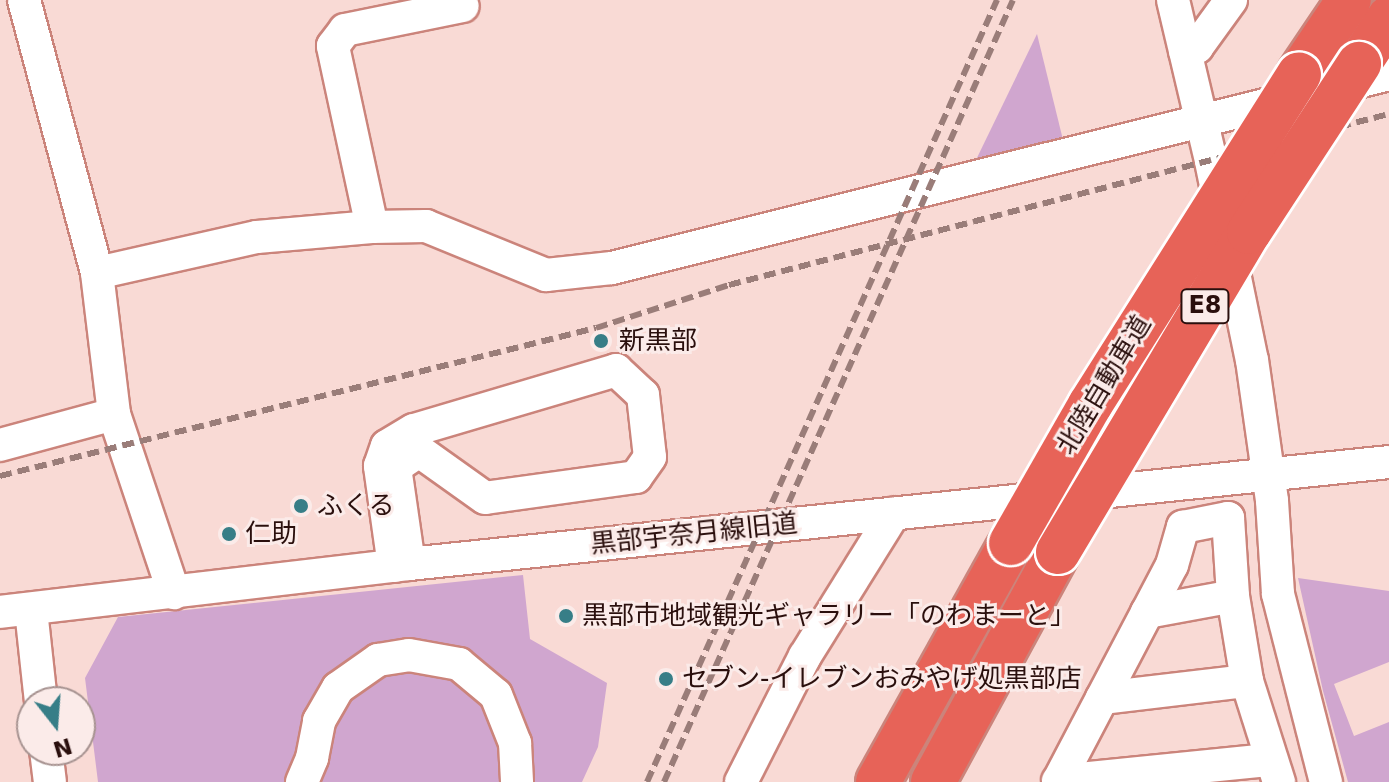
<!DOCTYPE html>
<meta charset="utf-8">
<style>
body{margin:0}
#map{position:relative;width:1389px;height:782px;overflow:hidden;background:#f9dad5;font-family:"DejaVu Sans","Noto Sans JP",sans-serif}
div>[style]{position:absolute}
.green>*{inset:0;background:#d0a6cf}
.roads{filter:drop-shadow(2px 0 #cb847b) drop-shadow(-2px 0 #cb847b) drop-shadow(0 2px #cb847b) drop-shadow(0 -2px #cb847b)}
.minor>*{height:32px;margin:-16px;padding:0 16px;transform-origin:16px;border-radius:16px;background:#fff}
.highway>*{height:44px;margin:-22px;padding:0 22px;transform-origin:22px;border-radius:22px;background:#e76358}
.rail>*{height:6px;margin-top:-3px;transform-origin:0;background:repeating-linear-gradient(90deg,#9a7d79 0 12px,transparent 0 18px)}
.bridges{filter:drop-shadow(2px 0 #fff) drop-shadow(-2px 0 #fff) drop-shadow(0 2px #fff) drop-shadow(0 -2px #fff)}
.highway-bridge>*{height:44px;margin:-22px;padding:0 22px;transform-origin:22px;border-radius:22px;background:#e76358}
.dots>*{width:22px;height:22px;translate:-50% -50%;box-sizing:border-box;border:4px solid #fbebe9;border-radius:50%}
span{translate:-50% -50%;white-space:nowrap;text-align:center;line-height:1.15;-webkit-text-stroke:6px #fbebe9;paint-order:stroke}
.shield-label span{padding:2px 6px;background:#fbebe9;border:2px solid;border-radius:6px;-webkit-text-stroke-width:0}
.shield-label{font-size:24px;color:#2a0f0d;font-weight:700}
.poi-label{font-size:26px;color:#2a0f0d}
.left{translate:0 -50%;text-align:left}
.street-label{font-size:26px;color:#2a0f0d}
.north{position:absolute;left:16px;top:686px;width:80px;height:80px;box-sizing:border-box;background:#fbebe9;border:2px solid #a79391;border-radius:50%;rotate:163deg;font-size:22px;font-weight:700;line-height:32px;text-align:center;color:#2a0f0d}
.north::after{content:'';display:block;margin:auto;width:28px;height:36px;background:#377e87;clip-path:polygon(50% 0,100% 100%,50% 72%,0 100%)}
</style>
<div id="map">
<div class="green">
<div style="clip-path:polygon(1037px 34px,1064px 144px,957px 199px)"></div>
<div style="clip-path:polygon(523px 575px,530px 639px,607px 683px,598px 747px,582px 782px,98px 782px,85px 678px,118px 617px)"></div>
<div style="clip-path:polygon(1298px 578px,1389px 591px,1389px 662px,1334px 684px,1354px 736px,1389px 722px,1389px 782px,1348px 782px,1323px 691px)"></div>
</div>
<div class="roads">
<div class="minor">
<div style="left:24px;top:0;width:283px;rotate:75deg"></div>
<div style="left:97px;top:273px;width:142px;rotate:83.1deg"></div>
<div style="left:114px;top:414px;width:189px;rotate:71.5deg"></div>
<div style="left:1173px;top:0;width:165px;rotate:76.7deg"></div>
<div style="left:1211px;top:161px;width:203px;rotate:78.4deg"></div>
<div style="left:1252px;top:360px;width:142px;rotate:81.9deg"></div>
<div style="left:1272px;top:501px;width:93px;rotate:86.3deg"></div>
<div style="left:1278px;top:594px;width:194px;rotate:75.7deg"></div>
<div style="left:1185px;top:51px;width:13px;rotate:-18deg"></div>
<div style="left:1197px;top:47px;width:58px;rotate:-54.1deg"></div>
<div style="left:372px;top:227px;width:185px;rotate:-102.2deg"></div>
<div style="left:333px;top:46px;width:20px;rotate:-53deg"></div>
<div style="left:345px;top:30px;width:120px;rotate:-11.5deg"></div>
<div style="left:97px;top:273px;width:164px;rotate:-12.7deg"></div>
<div style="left:257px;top:237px;width:115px;rotate:-5deg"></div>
<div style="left:372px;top:227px;width:54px;rotate:-1.1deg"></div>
<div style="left:426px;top:226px;width:130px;rotate:22.2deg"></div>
<div style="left:546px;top:275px;width:66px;rotate:-6.1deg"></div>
<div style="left:612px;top:268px;width:801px;rotate:-14.02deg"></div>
<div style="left:0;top:445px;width:118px;rotate:-15.2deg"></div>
<div style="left:394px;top:566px;width:101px;rotate:-98deg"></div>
<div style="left:380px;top:466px;width:21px;rotate:-71deg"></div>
<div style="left:387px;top:446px;width:31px;rotate:-31deg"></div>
<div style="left:414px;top:430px;width:211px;rotate:-16.5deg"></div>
<div style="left:616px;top:370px;width:37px;rotate:43deg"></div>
<div style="left:643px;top:395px;width:62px;rotate:83.6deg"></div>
<div style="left:650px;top:457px;width:24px;rotate:125deg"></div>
<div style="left:636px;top:477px;width:152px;rotate:172.1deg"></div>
<div style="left:485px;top:498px;width:81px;rotate:-144.5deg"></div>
<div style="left:419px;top:451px;width:29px;rotate:146deg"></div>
<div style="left:395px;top:467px;width:98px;rotate:81.8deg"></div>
<div style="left:31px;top:610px;width:93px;rotate:83.8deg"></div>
<div style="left:0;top:612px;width:412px;rotate:-6.7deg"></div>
<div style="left:409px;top:564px;width:985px;rotate:-5.94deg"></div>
<div style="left:1147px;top:612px;width:87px;rotate:-10.5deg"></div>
<div style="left:1102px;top:698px;width:146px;rotate:-6.7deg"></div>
<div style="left:46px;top:750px;width:32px;rotate:83deg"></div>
<div style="left:1058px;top:781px;width:213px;rotate:-5.7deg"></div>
<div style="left:302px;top:782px;width:26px;rotate:-67deg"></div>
<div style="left:312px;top:758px;width:38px;rotate:-79deg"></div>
<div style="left:319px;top:721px;width:38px;rotate:-60deg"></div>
<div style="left:338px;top:688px;width:49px;rotate:-35deg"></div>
<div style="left:378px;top:660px;width:31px;rotate:-9deg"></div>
<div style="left:409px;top:655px;width:51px;rotate:10.2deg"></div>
<div style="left:459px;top:664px;width:48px;rotate:40deg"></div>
<div style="left:496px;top:695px;width:52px;rotate:68.4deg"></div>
<div style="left:515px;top:743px;width:39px;rotate:87deg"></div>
<div style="left:741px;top:782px;width:141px;rotate:-63.1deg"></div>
<div style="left:805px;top:656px;width:168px;rotate:-58.1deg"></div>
<div style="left:1058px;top:782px;width:245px;rotate:-62.3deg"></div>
<div style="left:1172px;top:565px;width:40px;rotate:-74deg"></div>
<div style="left:1183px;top:527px;width:46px;rotate:-11.3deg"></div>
<div style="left:1228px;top:518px;width:78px;rotate:86.3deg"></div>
<div style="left:1233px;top:596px;width:86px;rotate:80.6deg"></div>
<div style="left:1247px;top:681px;width:106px;rotate:72.4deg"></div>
</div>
<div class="highway">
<div style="left:1359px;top:64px;width:55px;rotate:-56.9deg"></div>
<div style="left:1299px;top:74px;width:89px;rotate:-56deg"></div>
<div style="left:878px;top:782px;width:274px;rotate:-60.9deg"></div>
<div style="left:933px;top:782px;width:262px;rotate:-61.5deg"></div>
</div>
</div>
<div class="rail">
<div style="left:0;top:476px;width:614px;rotate:-13.95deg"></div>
<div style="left:596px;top:328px;width:140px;rotate:-17.9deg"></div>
<div style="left:729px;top:285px;width:682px;rotate:-14.53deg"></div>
<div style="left:647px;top:782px;width:857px;rotate:-65.89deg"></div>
<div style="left:664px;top:782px;width:856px;rotate:-65.95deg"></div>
</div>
<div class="bridges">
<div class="highway-bridge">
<div style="left:1011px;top:543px;width:159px;rotate:-60.2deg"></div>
<div style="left:1090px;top:405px;width:391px;rotate:-57.7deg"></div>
<div style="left:1058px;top:552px;width:373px;rotate:-59.2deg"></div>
<div style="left:1249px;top:232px;width:201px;rotate:-56.8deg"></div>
</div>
</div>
<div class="dots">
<div style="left:601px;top:341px;background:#377e87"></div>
<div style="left:301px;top:506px;background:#377e87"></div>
<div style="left:229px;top:534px;background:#377e87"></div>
<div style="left:566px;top:616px;background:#377e87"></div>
<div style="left:666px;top:679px;background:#377e87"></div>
</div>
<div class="shield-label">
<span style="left:1205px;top:306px">E8</span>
</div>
<div class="poi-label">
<span class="left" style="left:619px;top:341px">新黒部</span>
<span class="left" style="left:317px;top:506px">ふくる</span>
<span class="left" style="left:245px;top:534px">仁助</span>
<span class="left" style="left:582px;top:616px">黒部市地域観光ギャラリー「のわまーと」</span>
<span class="left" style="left:682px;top:679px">セブン-イレブンおみやげ処黒部店</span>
</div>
<div class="street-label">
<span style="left:1104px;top:385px;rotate:-59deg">北陸自動車道</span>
<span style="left:694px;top:534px;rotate:-6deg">黒部宇奈月線旧道</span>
</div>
<div class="north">N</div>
</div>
